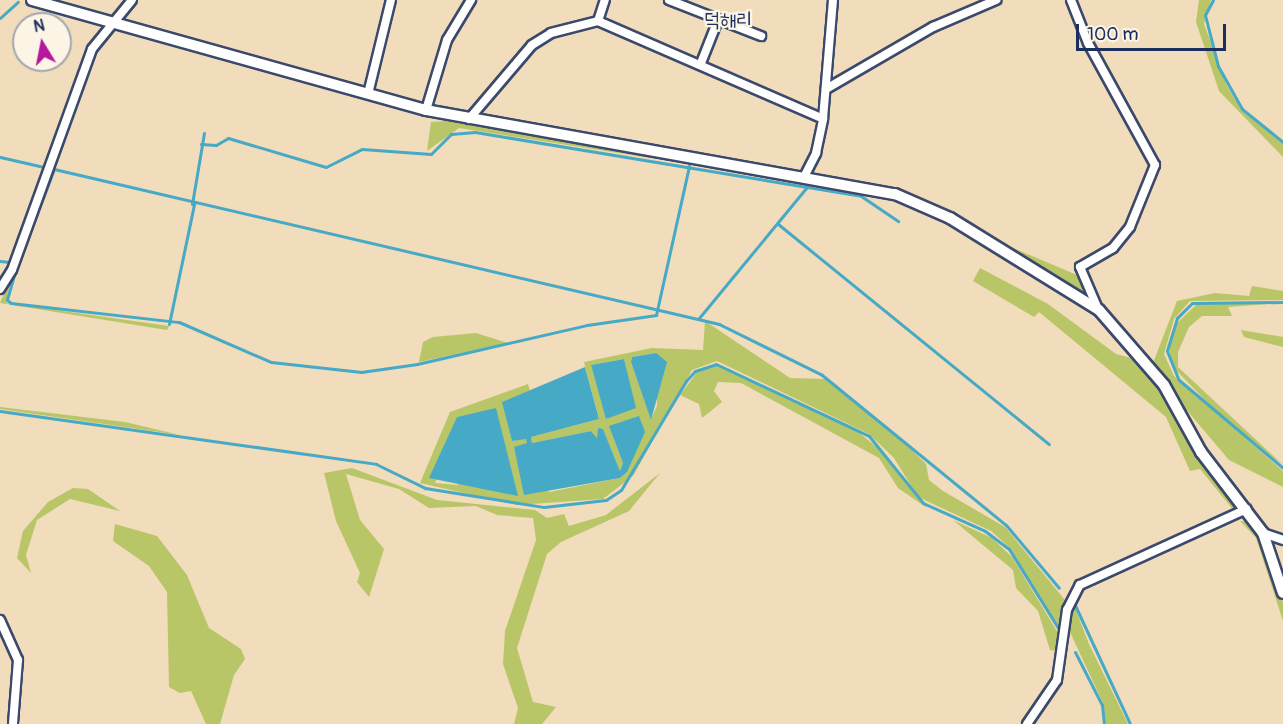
<!DOCTYPE html>
<meta charset="utf-8">
<style>
body{margin:0}
#map{position:relative;width:1283px;height:724px;overflow:hidden;background:#f1dcbb;font-family:Pangolin,"Poor Story",sans-serif}
div>[style]{position:absolute}
.green>*{inset:0;background:#b9c668}
.water>*{inset:0;background:#46a9c5}
.stream>*{height:3px;margin:-1.5px;padding:0 1.5px;transform-origin:1.5px;border-radius:1.5px;background:#46a9c5}
.roads{filter:drop-shadow(2px 0 #3b496c) drop-shadow(-2px 0 #3b496c) drop-shadow(0 2px #3b496c) drop-shadow(0 -2px #3b496c)}
.minor>*{height:8px;margin:-4px;padding:0 4px;transform-origin:4px;border-radius:4px;background:#fff}
.tertiary>*{height:10px;margin:-5px;padding:0 5px;transform-origin:5px;border-radius:5px;background:#fff}
span{translate:-50% -50%;white-space:nowrap;text-align:center;line-height:1.15;-webkit-text-stroke:4.5px #fcf5e5;paint-order:stroke}
.quarter-label{font-size:20px;color:#1b2f5e}
.north{position:absolute;left:12px;top:12px;width:60px;height:60px;box-sizing:border-box;background:#fcf5e5;border:2px solid #a2a6af;border-radius:50%;rotate:350deg;font-size:16px;font-weight:700;line-height:24px;text-align:center;color:#1b2f5e}
.north::after{content:'';display:block;margin:auto;width:21px;height:27px;background:#b5179e;clip-path:polygon(50% 0,100% 100%,50% 72%,0 100%)}
.scale{position:absolute;left:1076px;top:24px;width:150px;height:27px;box-sizing:border-box;border:3px solid #1b2f5e;border-top:0;padding-left:8px;font-size:18px;line-height:21px;white-space:nowrap;color:#1b2f5e;-webkit-text-stroke:4px #fcf5e5;paint-order:stroke}
</style>
<div id="map">
<div class="green">
<div style="clip-path:polygon(1199px 0,1211px 0,1204px 24px,1227px 86px,1242px 111px,1283px 143px,1283px 157px,1219px 91px,1196px 22px)"></div>
<div style="clip-path:polygon(445px 121px,634px 154px,689px 164px,459px 128px,427px 151px,431px 122px)"></div>
<div style="clip-path:polygon(999px 242px,1077px 275px,1093px 304px,1028px 258px)"></div>
<div style="clip-path:polygon(980px 268px,1048px 304px,1116px 354px,1131px 358px,1167px 398px,1241px 508px,1235px 512px,1200px 469px,1190px 471px,1166px 417px,1039px 312px,1034px 317px,973px 281px)"></div>
<div style="clip-path:polygon(11px 277px,6px 303px,169px 326px,167px 330px,0 303px)"></div>
<div style="clip-path:polygon(1252px 286px,1283px 291px,1283px 300px,1190px 301px,1174px 319px,1164px 354px,1174px 376px,1283px 471px,1283px 487px,1229px 460px,1151px 368px,1177px 301px,1215px 293px,1249px 296px)"></div>
<div style="clip-path:polygon(1198px 303px,1283px 303px,1228px 307px,1232px 316px,1202px 316px,1189px 327px,1178px 352px,1178px 367px,1283px 465px,1223px 419px,1173px 367px,1169px 349px,1177px 323px)"></div>
<div style="clip-path:polygon(evenodd,705px 321px,790px 378px,825px 379px,892px 431px,926px 464px,929px 480px,943px 491px,1005px 527px,1065px 600px,1061px 630px,1010px 548px,991px 531px,918px 497px,894px 458px,869px 434px,717px 361px,692px 370px,633px 476px,603px 499px,517px 505px,420px 483px,450px 412px,528px 384px,530px 391px,503px 403px,512px 441px,526px 438px,528px 443px,514px 448px,549px 492px,620px 478px,627px 472px,609px 426px,623px 463px,620px 471px,603px 429px,597px 438px,591px 431px,532px 443px,531px 437px,599px 419px,584px 362px,652px 348px,703px 350px,705px 321px,656px 353px,657px 406px,651px 419px,631px 362px,632px 357px,656px 353px,705px 321px,624px 359px,632px 396px,607px 419px,591px 365px,624px 359px,705px 321px,496px 409px,458px 485px,435px 483px,457px 417px,496px 409px)"></div>
<div style="clip-path:polygon(1241px 330px,1283px 337px,1283px 347px,1244px 337px)"></div>
<div style="clip-path:polygon(476px 333px,508px 343px,419px 362px,423px 342px,433px 337px)"></div>
<div style="clip-path:polygon(718px 366px,851px 426px,885px 454px,927px 508px,898px 488px,879px 458px,741px 383px,718px 382px,714px 391px,722px 402px,702px 418px,699px 404px,680px 395px,698px 371px)"></div>
<div style="clip-path:polygon(0 407px,125px 422px,180px 435px,0 409px)"></div>
<div style="clip-path:polygon(352px 468px,437px 500px,535px 510px,547px 518px,564px 514px,569px 526px,606px 515px,660px 473px,629px 511px,561px 542px,547px 554px,517px 648px,533px 702px,556px 707px,542px 724px,514px 724px,518px 708px,503px 664px,505px 631px,536px 540px,533px 518px,497px 515px,476px 506px,429px 508px,399px 489px,346px 474px,360px 520px,384px 549px,369px 597px,357px 582px,360px 573px,336px 521px,324px 473px)"></div>
<div style="clip-path:polygon(73px 488px,88px 489px,120px 511px,70px 499px,37px 520px,26px 555px,31px 573px,17px 558px,23px 531px,48px 502px)"></div>
<div style="clip-path:polygon(953px 520px,992px 538px,1012px 557px,1058px 633px,1057px 651px,1050px 650px,1038px 611px,1016px 588px,1013px 570px)"></div>
<div style="clip-path:polygon(1240px 521px,1249px 522px,1261px 539px,1283px 602px,1283px 621px,1256px 538px)"></div>
<div style="clip-path:polygon(115px 524px,157px 536px,187px 575px,209px 628px,241px 649px,245px 659px,234px 675px,220px 724px,206px 724px,191px 691px,180px 693px,169px 687px,167px 592px,149px 566px,113px 541px)"></div>
<div style="clip-path:polygon(1073px 603px,1089px 644px,1128px 724px,1106px 724px,1103px 703px,1069px 630px)"></div>
</div>
<div class="water">
<div style="clip-path:polygon(656px 353px,667px 362px,651px 420px,631px 362px,632px 357px)"></div>
<div style="clip-path:polygon(624px 359px,636px 408px,606px 419px,591px 365px)"></div>
<div style="clip-path:polygon(585px 367px,599px 419px,531px 437px,532px 443px,591px 431px,597px 438px,598px 428px,603px 429px,620px 471px,623px 463px,609px 426px,639px 416px,645px 432px,627px 472px,620px 478px,524px 495px,514px 447px,527px 443px,526px 439px,512px 441px,502px 402px)"></div>
<div style="clip-path:polygon(496px 408px,518px 496px,429px 478px,457px 417px)"></div>
</div>
<div class="stream">
<div style="left:1213px;top:0;width:17px;rotate:118deg"></div>
<div style="left:1205px;top:15px;width:53px;rotate:75.7deg"></div>
<div style="left:1218px;top:66px;width:49px;rotate:60.8deg"></div>
<div style="left:1242px;top:109px;width:53px;rotate:38.8deg"></div>
<div style="left:0;top:18px;width:24px;rotate:-42deg"></div>
<div style="left:201px;top:144px;width:15px;rotate:4deg"></div>
<div style="left:216px;top:145px;width:14px;rotate:-30deg"></div>
<div style="left:228px;top:138px;width:102px;rotate:16.5deg"></div>
<div style="left:326px;top:167px;width:40px;rotate:-26.6deg"></div>
<div style="left:362px;top:149px;width:69px;rotate:4.1deg"></div>
<div style="left:431px;top:154px;width:28px;rotate:-45deg"></div>
<div style="left:451px;top:134px;width:24px;rotate:-5deg"></div>
<div style="left:475px;top:132px;width:391px;rotate:9.4deg"></div>
<div style="left:861px;top:196px;width:45px;rotate:34deg"></div>
<div style="left:0;top:157px;width:45px;rotate:12.8deg"></div>
<div style="left:192px;top:204px;width:72px;rotate:-80.4deg"></div>
<div style="left:778px;top:224px;width:349px;rotate:39.1deg"></div>
<div style="left:25px;top:245px;width:81px;rotate:-69.1deg"></div>
<div style="left:54px;top:169px;width:683px;rotate:13.12deg"></div>
<div style="left:719px;top:324px;width:115px;rotate:26.3deg"></div>
<div style="left:822px;top:375px;width:237px;rotate:39.2deg"></div>
<div style="left:1006px;top:525px;width:82px;rotate:49.9deg"></div>
<div style="left:0;top:261px;width:10px;rotate:6deg"></div>
<div style="left:16px;top:268px;width:33px;rotate:106deg"></div>
<div style="left:7px;top:300px;width:5px;rotate:37deg"></div>
<div style="left:11px;top:303px;width:169px;rotate:6.5deg"></div>
<div style="left:179px;top:322px;width:100px;rotate:23.5deg"></div>
<div style="left:271px;top:362px;width:91px;rotate:6.3deg"></div>
<div style="left:361px;top:372px;width:57px;rotate:-8.1deg"></div>
<div style="left:417px;top:364px;width:174px;rotate:-12.9deg"></div>
<div style="left:587px;top:325px;width:70px;rotate:-8.2deg"></div>
<div style="left:656px;top:315px;width:153px;rotate:-77.5deg"></div>
<div style="left:1283px;top:302px;width:91px;rotate:179.4deg"></div>
<div style="left:1192px;top:303px;width:21px;rotate:135deg"></div>
<div style="left:1177px;top:318px;width:34px;rotate:107deg"></div>
<div style="left:1167px;top:351px;width:31px;rotate:68deg"></div>
<div style="left:1179px;top:380px;width:136px;rotate:40.2deg"></div>
<div style="left:699px;top:318px;width:170px;rotate:-50.5deg"></div>
<div style="left:169px;top:324px;width:123px;rotate:-78.2deg"></div>
<div style="left:0;top:411px;width:380px;rotate:8deg"></div>
<div style="left:376px;top:464px;width:55px;rotate:26.1deg"></div>
<div style="left:425px;top:488px;width:121px;rotate:9.1deg"></div>
<div style="left:544px;top:507px;width:62px;rotate:-6.4deg"></div>
<div style="left:606px;top:500px;width:18px;rotate:-34deg"></div>
<div style="left:621px;top:490px;width:127px;rotate:-59.2deg"></div>
<div style="left:686px;top:381px;width:13px;rotate:-48deg"></div>
<div style="left:695px;top:371px;width:22px;rotate:-18deg"></div>
<div style="left:716px;top:364px;width:169px;rotate:25.2deg"></div>
<div style="left:869px;top:436px;width:86px;rotate:51.1deg"></div>
<div style="left:923px;top:503px;width:68px;rotate:24.3deg"></div>
<div style="left:985px;top:531px;width:30px;rotate:37deg"></div>
<div style="left:1009px;top:549px;width:97px;rotate:58.1deg"></div>
<div style="left:1073px;top:601px;width:136px;rotate:65.1deg"></div>
<div style="left:1075px;top:652px;width:59px;rotate:63deg"></div>
<div style="left:1102px;top:705px;width:19px;rotate:84deg"></div>
</div>
<div class="roads">
<div class="minor">
<div style="left:669px;top:0;width:99px;rotate:21.4deg"></div>
<div style="left:1071px;top:0;width:46px;rotate:68.4deg"></div>
<div style="left:1088px;top:43px;width:139px;rotate:61.2deg"></div>
<div style="left:1155px;top:165px;width:67px;rotate:112deg"></div>
<div style="left:1130px;top:227px;width:27px;rotate:129deg"></div>
<div style="left:1113px;top:248px;width:38px;rotate:150deg"></div>
<div style="left:1080px;top:267px;width:46px;rotate:66.8deg"></div>
<div style="left:598px;top:21px;width:22px;rotate:-72deg"></div>
<div style="left:701px;top:63px;width:46px;rotate:-68.4deg"></div>
<div style="left:826px;top:89px;width:124px;rotate:-30.1deg"></div>
<div style="left:933px;top:27px;width:69px;rotate:-23.2deg"></div>
<div style="left:368px;top:94px;width:97px;rotate:-76.3deg"></div>
<div style="left:426px;top:110px;width:73px;rotate:-73.3deg"></div>
<div style="left:447px;top:40px;width:47px;rotate:-59deg"></div>
<div style="left:469px;top:119px;width:97px;rotate:-49.6deg"></div>
<div style="left:532px;top:45px;width:22px;rotate:-32deg"></div>
<div style="left:551px;top:33px;width:49px;rotate:-14.3deg"></div>
<div style="left:598px;top:21px;width:245px;rotate:23.5deg"></div>
<div style="left:804px;top:177px;width:27px;rotate:-63deg"></div>
<div style="left:816px;top:153px;width:35px;rotate:-78deg"></div>
<div style="left:823px;top:119px;width:119px;rotate:-85.2deg"></div>
<div style="left:0;top:289px;width:22px;rotate:-58deg"></div>
<div style="left:12px;top:270px;width:235px;rotate:-70.1deg"></div>
<div style="left:92px;top:49px;width:63px;rotate:-50.8deg"></div>
<div style="left:1263px;top:533px;width:21px;rotate:19deg"></div>
<div style="left:0;top:620px;width:44px;rotate:65.8deg"></div>
<div style="left:18px;top:660px;width:64px;rotate:94.5deg"></div>
<div style="left:1027px;top:724px;width:53px;rotate:-55.7deg"></div>
<div style="left:1057px;top:680px;width:71px;rotate:-81.9deg"></div>
<div style="left:1067px;top:610px;width:28px;rotate:-63deg"></div>
<div style="left:1080px;top:585px;width:183px;rotate:-24.5deg"></div>
</div>
<div class="tertiary">
<div style="left:32px;top:0;width:409px;rotate:15.6deg"></div>
<div style="left:426px;top:110px;width:476px;rotate:10.2deg"></div>
<div style="left:895px;top:194px;width:60px;rotate:23.6deg"></div>
<div style="left:950px;top:218px;width:175px;rotate:31.7deg"></div>
<div style="left:1099px;top:310px;width:99px;rotate:49.1deg"></div>
<div style="left:1164px;top:385px;width:77px;rotate:61.1deg"></div>
<div style="left:1201px;top:452px;width:102px;rotate:52.6deg"></div>
<div style="left:1263px;top:533px;width:63px;rotate:71.6deg"></div>
</div>
</div>
<div class="quarter-label">
<span style="left:728px;top:19px">덕해리</span>
</div>
<div class="north">N</div>
<div class="scale">100 m</div>
</div>
